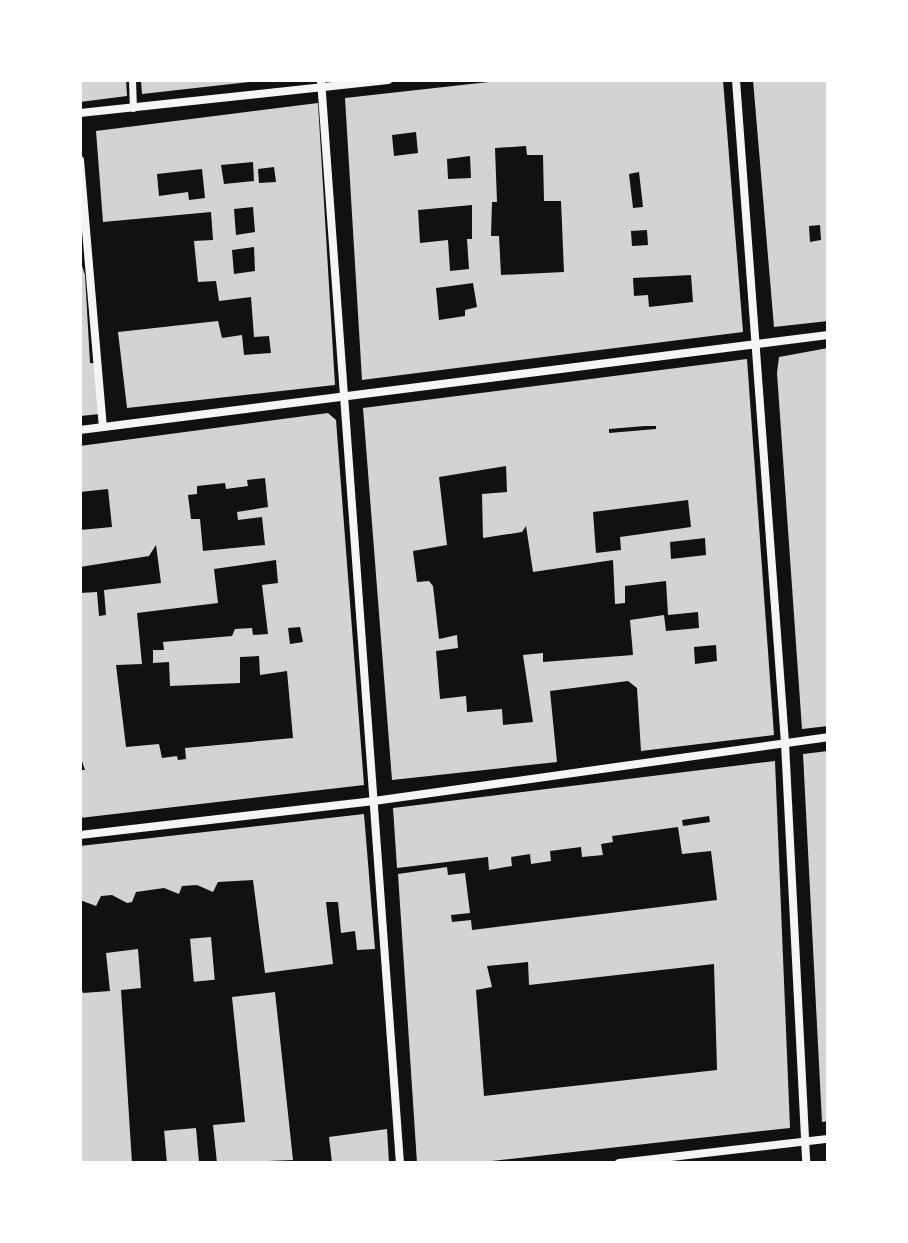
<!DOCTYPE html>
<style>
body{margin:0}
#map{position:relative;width:908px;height:1243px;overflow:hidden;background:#111;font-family:"IBM Plex Serif",serif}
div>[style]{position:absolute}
.building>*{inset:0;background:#d3d3d3;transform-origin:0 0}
.pedestrian>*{height:7px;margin:-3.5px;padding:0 3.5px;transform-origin:3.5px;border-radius:3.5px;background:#f5f5f5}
.minor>*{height:8px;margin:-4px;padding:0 4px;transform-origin:4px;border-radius:4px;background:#f5f5f5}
span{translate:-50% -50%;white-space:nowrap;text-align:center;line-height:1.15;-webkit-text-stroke:6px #fff;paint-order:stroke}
.frame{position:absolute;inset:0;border:82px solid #fff;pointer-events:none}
</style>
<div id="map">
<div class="building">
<div style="clip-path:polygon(80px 80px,126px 80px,127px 96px,80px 102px)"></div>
<div style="clip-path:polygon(141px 80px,249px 80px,249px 82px,142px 94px)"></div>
<div style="clip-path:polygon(evenodd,507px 80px,723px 80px,743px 332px,362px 380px,345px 98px,507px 80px,416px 132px,418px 153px,394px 156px,392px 135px,416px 132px,507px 80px,526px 146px,527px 155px,543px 155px,544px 201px,561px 201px,564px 272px,501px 275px,499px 236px,491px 236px,492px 202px,497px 202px,495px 148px,526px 146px,507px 80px,470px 156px,471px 178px,448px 179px,447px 159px,470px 156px,507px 80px,639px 172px,643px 207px,633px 208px,629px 174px,639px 172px,507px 80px,472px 205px,472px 239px,467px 239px,469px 269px,450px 271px,448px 240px,420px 243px,418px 210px,472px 205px,507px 80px,647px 230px,648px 245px,632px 246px,631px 231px,647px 230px,507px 80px,691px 275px,693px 302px,649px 307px,648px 295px,634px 296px,633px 278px,691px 275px,507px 80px,473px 283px,477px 307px,465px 310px,465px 316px,439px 320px,436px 288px,473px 283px)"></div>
<div style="clip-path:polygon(evenodd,753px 80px,828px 80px,828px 321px,774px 327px,753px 80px,820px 225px,821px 240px,810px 242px,809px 226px,820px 225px)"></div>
<div style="clip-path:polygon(evenodd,318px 103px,335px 385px,127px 408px,118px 332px,218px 321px,222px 338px,242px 335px,244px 355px,271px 353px,269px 336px,254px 337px,251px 297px,219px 301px,216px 281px,198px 282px,194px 241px,213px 240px,211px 212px,103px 222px,96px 131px,318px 103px,253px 162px,254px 181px,224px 184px,221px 165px,253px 162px,318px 103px,274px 167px,276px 182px,259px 183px,258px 169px,274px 167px,318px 103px,202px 169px,205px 198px,189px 200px,188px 192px,159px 196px,157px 174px,202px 169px,318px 103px,253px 207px,255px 232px,236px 235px,234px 209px,253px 207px,318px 103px,254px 247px,255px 271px,234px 274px,232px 250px,254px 247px)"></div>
<div style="clip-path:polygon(80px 260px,85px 275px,90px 363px,96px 363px,100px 414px,80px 416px)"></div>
<div style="clip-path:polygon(828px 348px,828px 726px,802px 729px,777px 373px,779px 357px)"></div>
<div style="clip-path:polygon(evenodd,747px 359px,774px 735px,641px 751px,637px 688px,628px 681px,550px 691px,557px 762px,392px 780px,363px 408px,747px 359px,645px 426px,656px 426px,656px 429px,609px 433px,609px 429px,645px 426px,747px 359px,506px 466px,507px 492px,482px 494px,483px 538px,522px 532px,526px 526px,533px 572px,613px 560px,615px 604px,625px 603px,625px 586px,666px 581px,668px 615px,698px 612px,699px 628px,666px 631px,664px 615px,630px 620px,633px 655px,543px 662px,543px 653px,523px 655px,533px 722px,503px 725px,502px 709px,467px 712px,466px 696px,440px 699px,436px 651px,458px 648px,457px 635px,439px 639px,433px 586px,429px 581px,417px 582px,413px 551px,447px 545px,439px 477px,506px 466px,747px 359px,688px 500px,691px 527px,620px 537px,621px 550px,596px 553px,593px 512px,688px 500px,747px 359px,705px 538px,706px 555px,671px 559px,670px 542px,705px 538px,747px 359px,716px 645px,717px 661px,695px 664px,694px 647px,716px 645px)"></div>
<div style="clip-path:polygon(evenodd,328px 413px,336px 420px,364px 785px,80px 818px,80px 770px,85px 770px,80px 755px,80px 593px,97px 592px,99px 616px,106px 615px,104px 590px,161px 583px,156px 545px,149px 556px,80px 567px,80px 530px,112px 527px,108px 489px,80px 492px,80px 446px,328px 413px,265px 478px,268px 507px,237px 512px,238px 520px,262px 517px,265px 545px,203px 551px,200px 519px,191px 519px,188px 495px,197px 494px,197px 486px,225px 483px,226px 489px,248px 486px,247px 480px,265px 478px,328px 413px,276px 560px,278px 583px,262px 585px,268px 634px,253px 635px,252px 628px,235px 629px,232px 636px,163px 642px,164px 650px,153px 650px,153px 663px,169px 662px,170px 686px,240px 683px,240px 657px,259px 656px,260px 675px,287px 671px,293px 738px,185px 748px,186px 759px,178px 760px,177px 756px,162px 758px,159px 744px,126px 747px,116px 665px,142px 664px,137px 613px,218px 603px,214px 569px,276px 560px,328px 413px,300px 627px,303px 642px,290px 644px,288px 628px,300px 627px)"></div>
<div style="clip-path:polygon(828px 751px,828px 1121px,822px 1122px,803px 754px)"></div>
<div style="clip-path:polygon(evenodd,775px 761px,790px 1128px,473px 1163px,417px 1163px,398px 874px,447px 867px,448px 875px,465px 873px,470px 913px,451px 915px,452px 922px,471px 920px,472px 930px,717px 900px,711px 851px,682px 854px,678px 827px,612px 836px,613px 842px,601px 844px,603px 855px,582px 857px,581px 847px,550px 851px,551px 861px,531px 864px,530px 854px,511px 857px,512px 866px,489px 870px,488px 857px,397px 868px,393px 808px,775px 761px,709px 816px,710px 822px,683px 826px,682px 820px,709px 816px,775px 761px,528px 962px,529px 985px,714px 964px,717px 1070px,484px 1096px,476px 990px,492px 987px,487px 966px,528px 962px)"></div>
<div style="clip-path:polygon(364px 814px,375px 949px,357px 950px,355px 931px,341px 933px,338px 902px,326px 902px,333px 964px,265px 973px,253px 880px,218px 882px,213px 892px,197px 885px,182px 886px,179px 894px,164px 888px,136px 892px,132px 902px,127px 903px,112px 895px,101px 896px,96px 906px,80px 900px,80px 846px)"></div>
<div style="left:211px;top:937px;width:43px;height:21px;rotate:85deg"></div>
<div style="clip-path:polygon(138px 949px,141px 988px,121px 990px,132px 1163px,80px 1163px,80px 984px,83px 993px,110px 991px,106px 953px)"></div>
<div style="clip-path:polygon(275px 992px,293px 1160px,217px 1163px,213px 1125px,245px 1122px,232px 997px)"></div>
<div style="left:196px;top:1128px;width:35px;height:32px;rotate:85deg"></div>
<div style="clip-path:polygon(387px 1129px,389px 1163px,332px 1163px,329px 1137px)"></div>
</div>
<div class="pedestrian">
<div style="left:132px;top:80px;width:28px;rotate:88deg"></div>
</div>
<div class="minor">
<div style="left:321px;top:80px;width:1086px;rotate:85.83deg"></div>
<div style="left:736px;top:80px;width:665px;rotate:85.77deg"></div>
<div style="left:785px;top:743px;width:421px;rotate:87.1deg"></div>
<div style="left:80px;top:113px;width:310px;rotate:-6.1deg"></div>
<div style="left:80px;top:160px;width:268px;rotate:85.1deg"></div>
<div style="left:80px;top:430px;width:754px;rotate:-7.24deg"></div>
<div style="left:80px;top:835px;width:296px;rotate:-6.6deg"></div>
<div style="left:374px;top:801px;width:458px;rotate:-8deg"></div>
<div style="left:619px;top:1163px;width:210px;rotate:-6.6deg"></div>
</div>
<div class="frame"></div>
</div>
